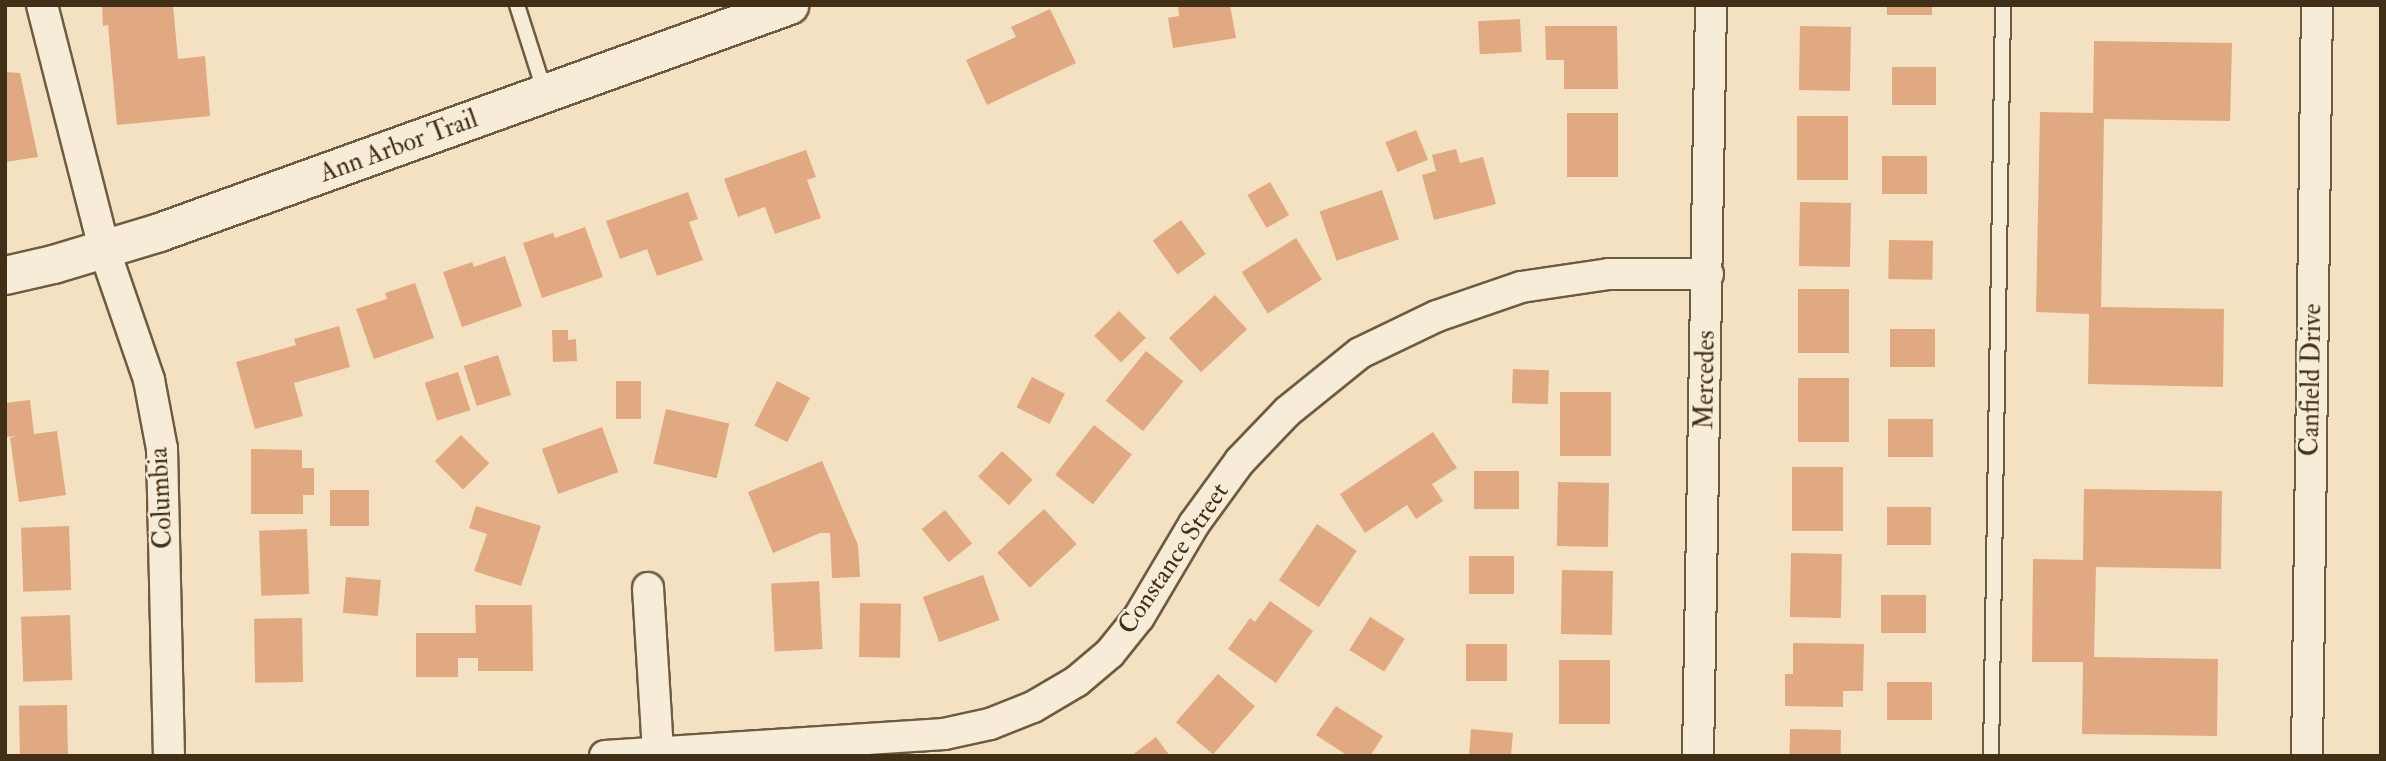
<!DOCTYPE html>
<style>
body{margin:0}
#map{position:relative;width:2386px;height:761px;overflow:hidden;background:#f3e1c2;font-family:"IM FELL Double Pica",serif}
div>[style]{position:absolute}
.building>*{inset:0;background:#e1a981;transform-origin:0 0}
.roads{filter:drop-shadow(2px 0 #6e5c42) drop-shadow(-2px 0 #6e5c42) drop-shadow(0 2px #6e5c42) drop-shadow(0 -2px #6e5c42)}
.service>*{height:14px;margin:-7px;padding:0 7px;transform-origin:7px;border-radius:7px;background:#f7ecd7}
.minor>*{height:30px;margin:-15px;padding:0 15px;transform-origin:15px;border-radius:15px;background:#f7ecd7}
.tertiary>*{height:37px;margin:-18.5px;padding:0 18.5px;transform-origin:18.5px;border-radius:18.5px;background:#f7ecd7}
span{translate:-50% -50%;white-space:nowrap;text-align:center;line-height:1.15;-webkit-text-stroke:5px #f7ecd7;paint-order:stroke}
.street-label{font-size:26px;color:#412f17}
.frame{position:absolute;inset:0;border:7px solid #412f17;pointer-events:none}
</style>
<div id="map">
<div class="building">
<div style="clip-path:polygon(102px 5px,173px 5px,178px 59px,205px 56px,210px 116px,117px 125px,108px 25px,103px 26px)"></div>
<div style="clip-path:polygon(1178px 5px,1230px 5px,1236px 38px,1173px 48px,1168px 18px,1179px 16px)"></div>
<div style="left:1887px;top:5px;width:45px;height:10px"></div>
<div style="clip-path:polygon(1050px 9px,1076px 63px,987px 105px,966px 60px,1016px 37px,1011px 27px)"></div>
<div style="left:1520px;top:19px;width:33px;height:42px;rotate:87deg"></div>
<div style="clip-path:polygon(1545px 26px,1617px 26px,1618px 89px,1564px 89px,1564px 60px,1546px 60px)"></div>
<div style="left:1800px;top:26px;width:51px;height:64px;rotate:1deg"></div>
<div style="clip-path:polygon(2094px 41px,2232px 43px,2230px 121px,2104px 119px,2101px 307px,2224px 309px,2223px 387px,2088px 384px,2089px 314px,2036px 312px,2040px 112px,2093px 113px)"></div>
<div style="left:1892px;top:67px;width:44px;height:38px"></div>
<div style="clip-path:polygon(5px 72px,20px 73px,38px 157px,5px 162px)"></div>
<div style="left:1567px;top:113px;width:51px;height:64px"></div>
<div style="left:1797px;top:116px;width:51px;height:64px"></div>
<div style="left:1416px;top:130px;width:32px;height:33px;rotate:68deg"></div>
<div style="clip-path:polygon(1456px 149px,1460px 163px,1483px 157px,1496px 204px,1434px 220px,1422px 175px,1436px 171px,1432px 155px)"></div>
<div style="clip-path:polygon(806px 150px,816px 177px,807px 180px,821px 218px,775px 234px,765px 207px,738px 217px,724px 179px)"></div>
<div style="left:1882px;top:156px;width:45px;height:38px"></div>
<div style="left:1270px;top:182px;width:38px;height:26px;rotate:60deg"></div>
<div style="left:1382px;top:190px;width:52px;height:66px;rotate:71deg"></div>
<div style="clip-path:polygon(688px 192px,698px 219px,689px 222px,703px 260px,657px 276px,647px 249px,620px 259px,606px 221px)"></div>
<div style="left:1800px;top:202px;width:51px;height:64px;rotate:1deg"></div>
<div style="left:1181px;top:220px;width:42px;height:35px;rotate:54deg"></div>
<div style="clip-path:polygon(585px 227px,603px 277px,542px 298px,523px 243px,553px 233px,555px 238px)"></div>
<div style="left:1296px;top:238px;width:49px;height:64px;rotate:58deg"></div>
<div style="left:1889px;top:240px;width:44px;height:39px;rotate:1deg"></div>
<div style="clip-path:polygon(505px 256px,522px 306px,462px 327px,443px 272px,472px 262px,474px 267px)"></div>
<div style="clip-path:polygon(415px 283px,434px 338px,374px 359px,356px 309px,387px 299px,385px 293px)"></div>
<div style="left:1798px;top:289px;width:51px;height:64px"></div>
<div style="left:1215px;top:295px;width:47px;height:63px;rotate:47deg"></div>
<div style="left:1119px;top:311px;width:38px;height:35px;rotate:45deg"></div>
<div style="clip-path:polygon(339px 326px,350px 367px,294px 383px,303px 416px,255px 429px,236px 362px,296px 345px,294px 339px)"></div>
<div style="left:1890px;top:329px;width:45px;height:38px"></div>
<div style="clip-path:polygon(552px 330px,568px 330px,568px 340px,576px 339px,577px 361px,553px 362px)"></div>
<div style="left:1146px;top:351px;width:48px;height:64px;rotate:39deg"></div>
<div style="left:498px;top:355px;width:42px;height:36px;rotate:72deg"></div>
<div style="left:1513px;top:369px;width:36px;height:34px;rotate:2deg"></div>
<div style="left:458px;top:372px;width:40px;height:35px;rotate:72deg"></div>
<div style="left:1032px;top:377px;width:37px;height:34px;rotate:27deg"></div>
<div style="left:1798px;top:378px;width:51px;height:64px"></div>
<div style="left:616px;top:381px;width:25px;height:38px"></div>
<div style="left:777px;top:381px;width:37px;height:50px;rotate:27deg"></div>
<div style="left:1560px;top:392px;width:51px;height:64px"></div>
<div style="clip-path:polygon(30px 400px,34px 434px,57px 431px,66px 495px,19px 502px,10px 438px,17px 436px,5px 437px,5px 403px)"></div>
<div style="left:666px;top:409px;width:65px;height:56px;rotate:13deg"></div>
<div style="left:1888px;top:419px;width:45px;height:38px"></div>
<div style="left:1094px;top:425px;width:48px;height:63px;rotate:38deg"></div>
<div style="left:602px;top:427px;width:48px;height:64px;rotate:70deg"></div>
<div style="clip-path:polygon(1433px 432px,1457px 468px,1432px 484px,1443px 501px,1416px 519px,1407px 505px,1365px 533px,1340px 494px)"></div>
<div style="left:461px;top:435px;width:40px;height:37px;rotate:45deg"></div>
<div style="clip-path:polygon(251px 449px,302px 450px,302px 468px,314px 468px,314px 495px,303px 495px,303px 514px,251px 514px)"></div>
<div style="left:1002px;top:451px;width:42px;height:35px;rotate:43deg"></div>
<div style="clip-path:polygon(822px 461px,858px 545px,860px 577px,832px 578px,830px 533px,820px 533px,773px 553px,748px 492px)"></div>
<div style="left:1792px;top:467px;width:51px;height:64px"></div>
<div style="left:1474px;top:471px;width:45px;height:38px"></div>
<div style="left:1558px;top:482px;width:51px;height:64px;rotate:1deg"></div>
<div style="clip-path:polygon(2084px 489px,2222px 491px,2221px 569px,2096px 567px,2094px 657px,2218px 659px,2217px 736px,2082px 734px,2083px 662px,2032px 662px,2033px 559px,2083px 560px)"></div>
<div style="left:330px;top:490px;width:39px;height:36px"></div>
<div style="clip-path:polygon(476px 506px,541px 526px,521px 586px,474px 571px,487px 534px,469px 528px)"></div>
<div style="left:1887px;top:507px;width:44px;height:38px"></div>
<div style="left:1044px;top:509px;width:48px;height:64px;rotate:47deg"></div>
<div style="left:945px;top:510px;width:43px;height:30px;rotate:51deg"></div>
<div style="left:1317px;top:524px;width:48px;height:68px;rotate:34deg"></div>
<div style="left:69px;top:526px;width:64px;height:48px;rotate:88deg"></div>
<div style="left:307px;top:529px;width:65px;height:48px;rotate:88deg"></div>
<div style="left:1791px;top:553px;width:51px;height:64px;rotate:1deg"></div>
<div style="left:1469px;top:556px;width:45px;height:38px"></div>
<div style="left:1562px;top:570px;width:51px;height:64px;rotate:1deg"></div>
<div style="left:983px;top:575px;width:48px;height:64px;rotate:70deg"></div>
<div style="left:346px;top:577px;width:35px;height:36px;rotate:5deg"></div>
<div style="left:819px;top:581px;width:68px;height:48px;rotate:87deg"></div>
<div style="left:1881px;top:595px;width:45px;height:38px"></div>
<div style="clip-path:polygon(1270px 601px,1313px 631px,1276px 683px,1228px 649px,1250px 618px,1255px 622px)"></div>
<div style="left:860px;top:603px;width:41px;height:54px;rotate:1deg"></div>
<div style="clip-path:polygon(475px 605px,532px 605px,533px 671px,478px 671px,478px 658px,458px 658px,458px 677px,416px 677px,416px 633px,476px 633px)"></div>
<div style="left:70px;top:615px;width:65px;height:49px;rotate:88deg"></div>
<div style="left:1370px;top:617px;width:41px;height:39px;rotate:32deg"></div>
<div style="left:302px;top:618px;width:64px;height:48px;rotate:89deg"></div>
<div style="clip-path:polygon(1793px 643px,1864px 644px,1863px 691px,1843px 691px,1843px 707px,1785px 706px,1785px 674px,1793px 674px)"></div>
<div style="left:1466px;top:644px;width:41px;height:37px"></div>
<div style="left:1559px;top:660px;width:51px;height:64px"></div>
<div style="left:1218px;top:674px;width:49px;height:64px;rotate:41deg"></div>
<div style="left:1887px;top:682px;width:45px;height:38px"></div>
<div style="left:67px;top:705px;width:51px;height:48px;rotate:89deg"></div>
<div style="clip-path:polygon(1336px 706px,1383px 736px,1370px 756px,1348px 756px,1316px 735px)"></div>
<div style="clip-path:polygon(1471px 729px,1513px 733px,1511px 756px,1469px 756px)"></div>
<div style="left:1790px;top:729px;width:51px;height:27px;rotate:1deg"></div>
<div style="clip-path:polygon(1156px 737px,1170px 756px,1131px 756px)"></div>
</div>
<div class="roads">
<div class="service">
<div style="left:517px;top:5px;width:92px;rotate:72.3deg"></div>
<div style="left:1991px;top:756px;width:751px;rotate:-89.08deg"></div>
</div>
<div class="minor">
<div style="left:42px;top:5px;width:252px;rotate:75.7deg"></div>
<div style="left:104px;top:249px;width:139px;rotate:71deg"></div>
<div style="left:149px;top:380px;width:70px;rotate:79.3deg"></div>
<div style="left:162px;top:449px;width:307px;rotate:88.7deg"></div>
<div style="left:648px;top:588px;width:165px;rotate:86.5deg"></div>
<div style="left:605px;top:756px;width:340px;rotate:-3.7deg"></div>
<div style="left:944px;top:734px;width:47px;rotate:-12.3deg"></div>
<div style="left:990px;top:724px;width:46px;rotate:-21.6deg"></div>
<div style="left:1033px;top:707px;width:51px;rotate:-30.6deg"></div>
<div style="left:1077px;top:681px;width:43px;rotate:-40.3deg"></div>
<div style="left:1110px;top:653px;width:46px;rotate:-51.1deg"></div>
<div style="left:1139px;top:617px;width:108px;rotate:-59.4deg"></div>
<div style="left:1194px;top:524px;width:78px;rotate:-53.9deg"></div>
<div style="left:1240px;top:461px;width:69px;rotate:-46.2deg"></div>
<div style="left:1288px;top:411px;width:92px;rotate:-38.9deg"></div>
<div style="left:1360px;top:353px;width:85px;rotate:-25.7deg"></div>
<div style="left:1437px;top:316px;width:89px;rotate:-19deg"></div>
<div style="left:1521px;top:287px;width:89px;rotate:-8.4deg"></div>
<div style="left:1609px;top:274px;width:99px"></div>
<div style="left:1698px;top:756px;width:751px;rotate:-89.01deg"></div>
<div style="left:2307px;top:756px;width:751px;rotate:-89.24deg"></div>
</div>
<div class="tertiary">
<div style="left:5px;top:275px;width:49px;rotate:-12.9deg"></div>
<div style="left:53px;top:264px;width:111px;rotate:-16.8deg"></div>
<div style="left:159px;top:232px;width:670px;rotate:-19.81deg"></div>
</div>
</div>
<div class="street-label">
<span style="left:399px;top:147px;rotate:-20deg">Ann Arbor Trail</span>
<span style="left:1706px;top:380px;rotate:-89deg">Mercedes</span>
<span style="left:2312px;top:380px;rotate:-89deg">Canfield Drive</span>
<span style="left:162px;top:498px;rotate:-93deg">Columbia</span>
<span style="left:1174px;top:559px;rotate:-56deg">Constance Street</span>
</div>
<div class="frame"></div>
</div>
